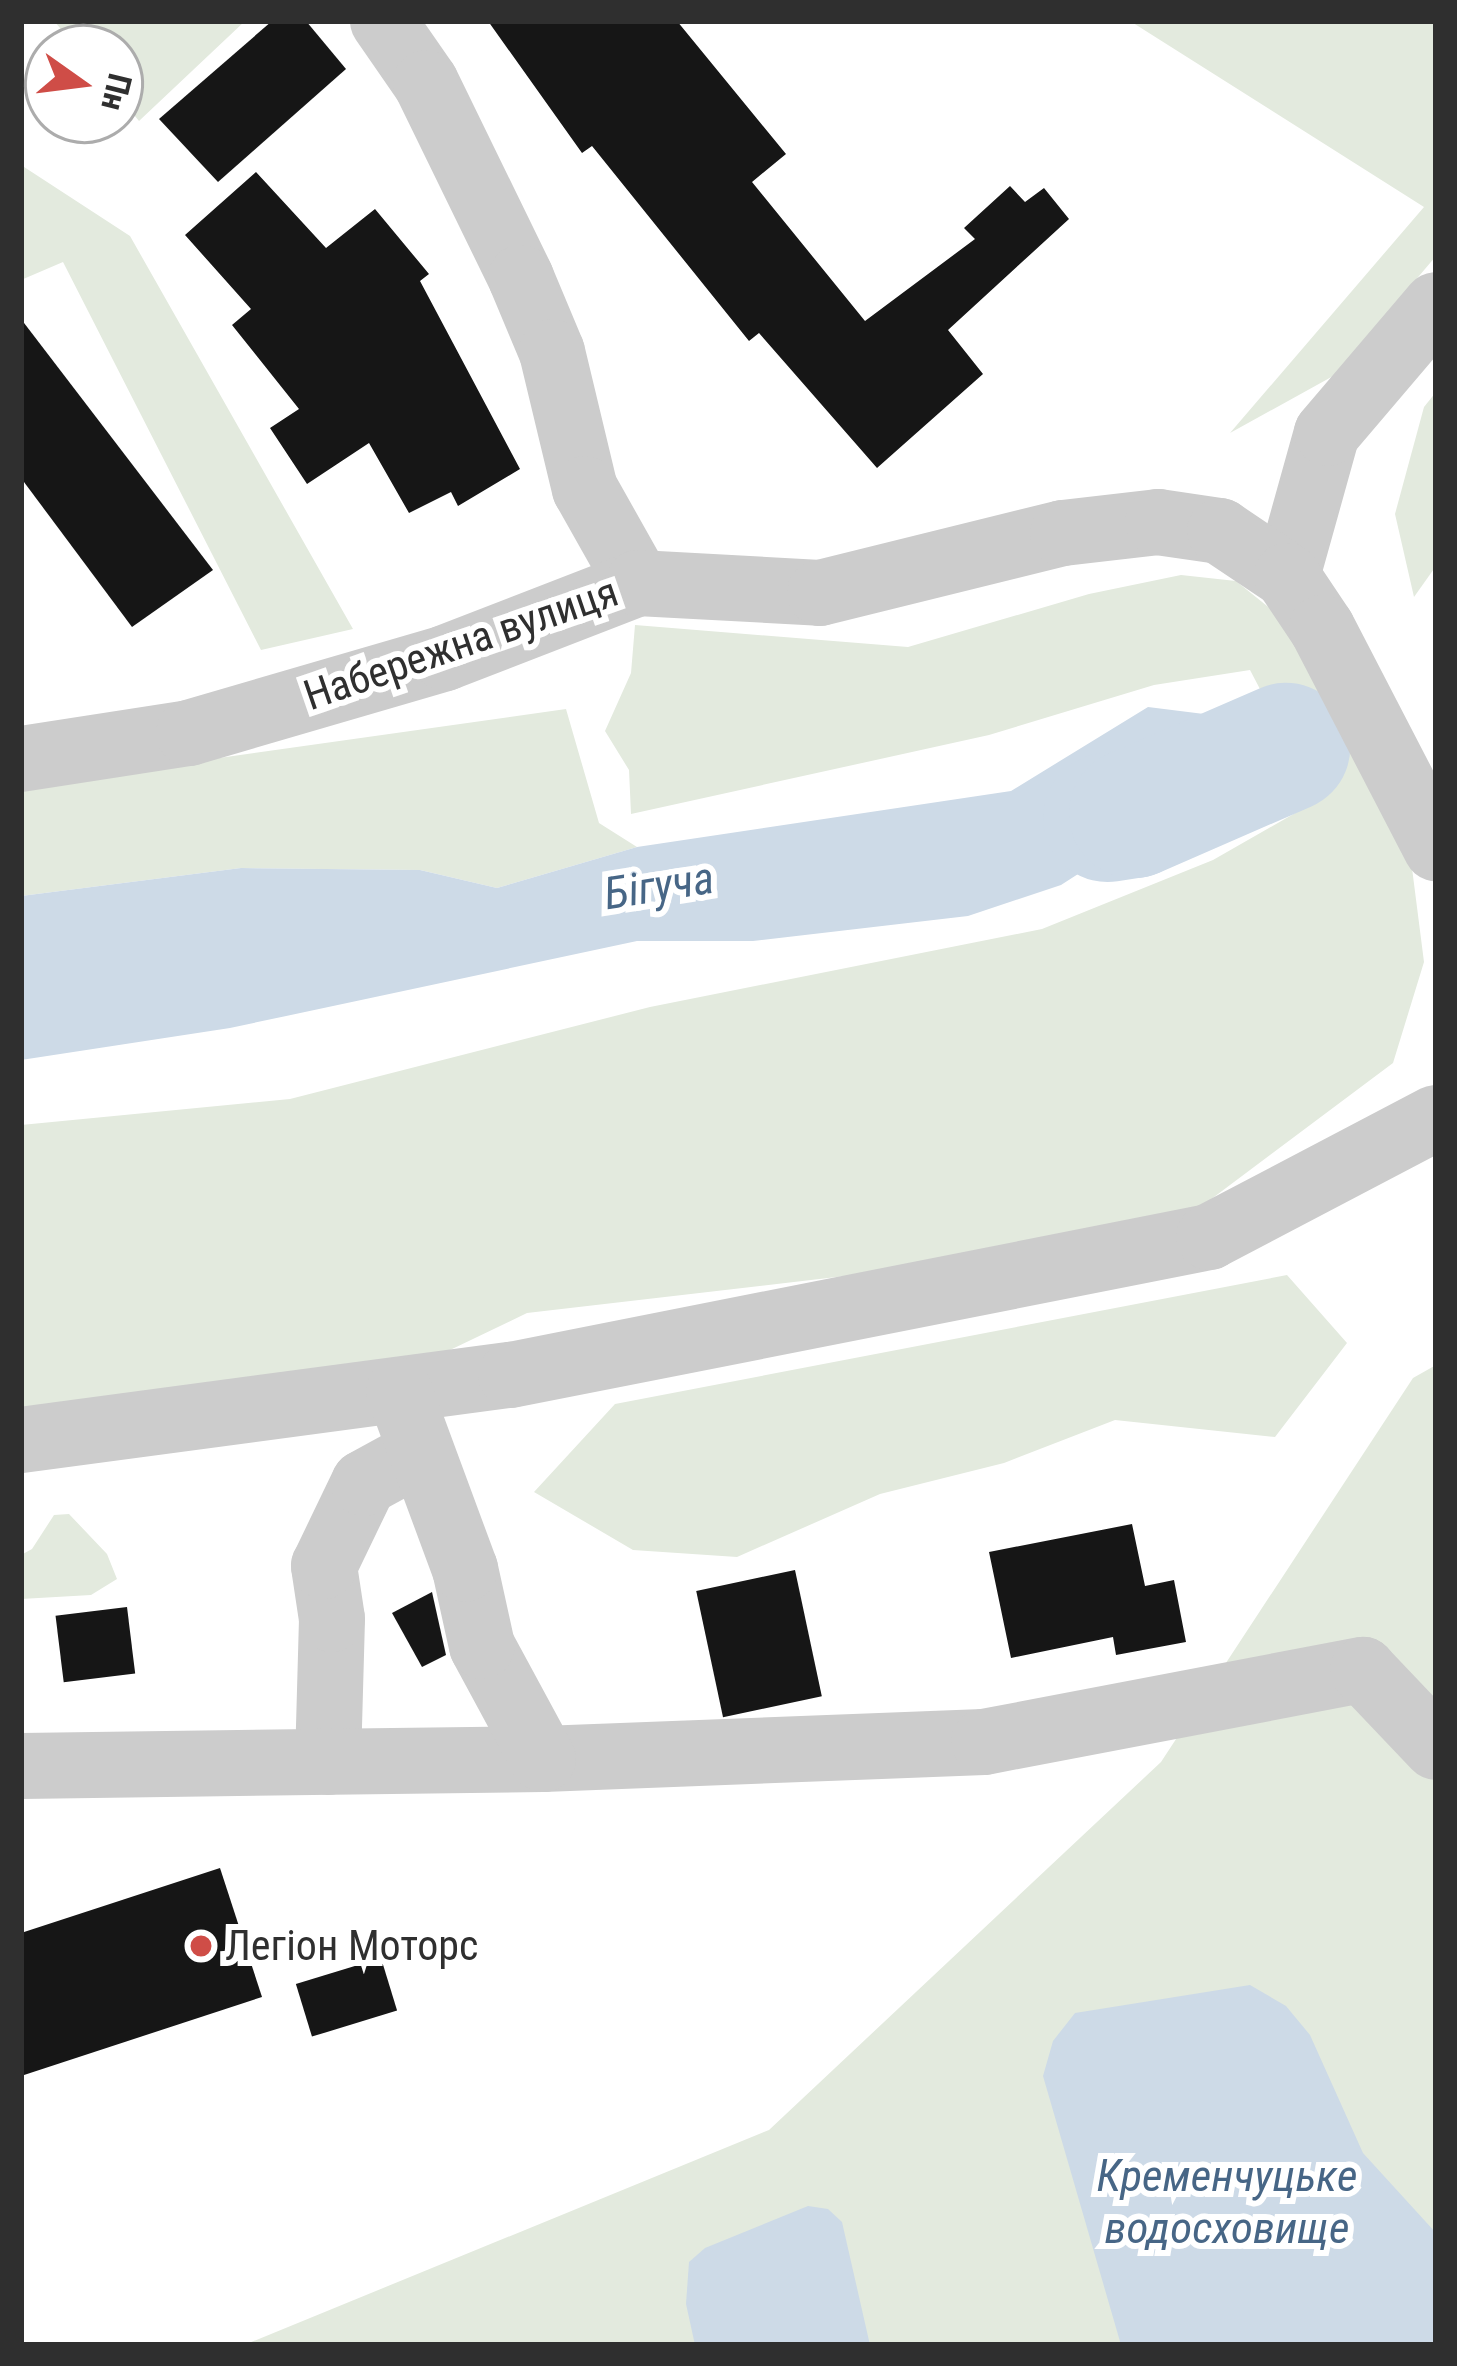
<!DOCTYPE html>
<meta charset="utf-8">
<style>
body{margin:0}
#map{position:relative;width:1457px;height:2366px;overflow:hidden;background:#fff;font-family:"Roboto Condensed",sans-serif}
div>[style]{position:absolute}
.green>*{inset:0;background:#e3eade}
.water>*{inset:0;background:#cddae7}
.river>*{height:129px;margin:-64.5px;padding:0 64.5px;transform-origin:64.5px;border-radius:64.5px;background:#cddae7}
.building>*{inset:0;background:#161616;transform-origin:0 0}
.minor>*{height:66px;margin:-33px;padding:0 33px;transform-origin:33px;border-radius:33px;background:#ccc}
.dots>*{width:33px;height:33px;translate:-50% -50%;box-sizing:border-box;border:6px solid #fff;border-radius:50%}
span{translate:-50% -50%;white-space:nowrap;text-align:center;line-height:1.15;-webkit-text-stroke:12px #fff;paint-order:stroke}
.street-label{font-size:42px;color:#2f2f2f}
.poi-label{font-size:42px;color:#2f2f2f}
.left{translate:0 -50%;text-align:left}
.water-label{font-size:45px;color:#476686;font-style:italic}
.frame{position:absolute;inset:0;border:24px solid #2f2f2f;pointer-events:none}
.north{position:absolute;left:24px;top:24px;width:120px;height:120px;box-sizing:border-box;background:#fff;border:3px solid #acacac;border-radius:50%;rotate:104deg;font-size:33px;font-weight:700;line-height:48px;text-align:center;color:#2f2f2f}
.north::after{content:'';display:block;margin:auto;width:42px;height:54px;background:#cf4d47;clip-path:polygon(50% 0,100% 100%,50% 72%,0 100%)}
</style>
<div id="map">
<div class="green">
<div style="clip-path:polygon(54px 21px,245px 21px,139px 121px,120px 98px,120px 48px,77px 48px)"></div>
<div style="clip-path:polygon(1130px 21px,1436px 21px,1436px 256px,1335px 375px,1230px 433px,1424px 207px)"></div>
<div style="clip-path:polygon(21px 165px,130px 236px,353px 629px,261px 650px,63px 262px,21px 280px)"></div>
<div style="clip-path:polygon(1436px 392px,1436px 566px,1414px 597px,1395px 514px,1424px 407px)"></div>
<div style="clip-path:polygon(1181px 575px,1236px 581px,1277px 614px,1407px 829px,1424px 962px,1393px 1063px,1182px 1221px,982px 1260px,527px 1313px,425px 1362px,21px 1418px,21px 1125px,290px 1099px,650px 1007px,1042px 929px,1213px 860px,1318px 800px,1250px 670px,1154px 685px,989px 735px,631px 814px,629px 770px,605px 731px,631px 673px,635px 625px,908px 647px,1089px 594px)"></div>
<div style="clip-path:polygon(566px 709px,599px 823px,637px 847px,497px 888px,420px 870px,241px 868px,21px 896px,21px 786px)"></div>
<div style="clip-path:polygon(1287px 1275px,1347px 1343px,1275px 1437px,1115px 1420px,1004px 1463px,880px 1494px,737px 1557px,633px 1550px,534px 1492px,615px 1404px)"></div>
<div style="clip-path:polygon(1436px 1365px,1436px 2345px,244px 2345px,769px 2130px,1161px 1762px,1413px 1378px)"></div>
<div style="clip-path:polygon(69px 1514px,107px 1554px,117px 1579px,91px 1595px,21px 1599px,21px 1555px,32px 1549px,54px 1515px)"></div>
</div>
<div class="water">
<div style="clip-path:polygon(1148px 707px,1268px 722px,1273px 758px,1212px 823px,1174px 835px,1134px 838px,1061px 885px,968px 916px,753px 941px,637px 941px,230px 1028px,21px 1060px,21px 896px,241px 868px,420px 870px,497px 888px,637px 847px,1011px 791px)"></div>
<div style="clip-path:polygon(1250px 1985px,1286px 2006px,1310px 2035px,1363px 2153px,1436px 2233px,1436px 2345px,1121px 2345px,1043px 2076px,1053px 2041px,1075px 2013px)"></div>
<div style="clip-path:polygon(808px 2206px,828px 2209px,842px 2222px,870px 2345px,695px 2345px,686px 2304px,689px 2262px,705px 2248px)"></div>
</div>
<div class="river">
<div style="left:1107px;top:817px;width:26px;rotate:-9deg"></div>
<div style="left:1133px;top:813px;width:166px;rotate:-23.5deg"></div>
</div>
<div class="building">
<div style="clip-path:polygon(272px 21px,306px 21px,346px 69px,218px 182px,159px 119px)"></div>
<div style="clip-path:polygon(488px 21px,677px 21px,786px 154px,752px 182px,865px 321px,975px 239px,964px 228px,1010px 186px,1025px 202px,1044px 188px,1069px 219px,948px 330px,983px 374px,877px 468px,759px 333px,749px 341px,592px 146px,582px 153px)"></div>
<div style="clip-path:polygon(256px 172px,326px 248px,375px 209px,429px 274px,420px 281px,520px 469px,458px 506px,451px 492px,409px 513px,369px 443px,307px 484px,270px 428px,299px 409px,232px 325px,251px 309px,185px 235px)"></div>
<div style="clip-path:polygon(21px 319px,213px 570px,132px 627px,21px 478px)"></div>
<div style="clip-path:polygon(1132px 1524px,1145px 1586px,1174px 1580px,1186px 1642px,1116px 1655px,1113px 1637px,1011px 1658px,989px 1552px)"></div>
<div style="left:795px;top:1570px;width:129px;height:101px;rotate:78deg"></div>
<div style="clip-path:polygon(432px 1592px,446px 1655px,422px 1667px,392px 1613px)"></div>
<div style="left:127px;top:1607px;width:67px;height:72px;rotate:83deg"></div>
<div style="clip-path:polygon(220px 1868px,262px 1997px,21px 2076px,21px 1933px)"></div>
<div style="left:381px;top:1958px;width:55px;height:89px;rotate:73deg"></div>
</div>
<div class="minor">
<div style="left:383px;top:21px;width:75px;rotate:55.3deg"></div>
<div style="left:426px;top:83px;width:217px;rotate:64deg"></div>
<div style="left:521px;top:278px;width:80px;rotate:67.3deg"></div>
<div style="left:552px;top:352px;width:141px;rotate:76.5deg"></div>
<div style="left:585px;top:489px;width:108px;rotate:60.6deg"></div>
<div style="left:1287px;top:576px;width:148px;rotate:-74.4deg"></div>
<div style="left:1327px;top:433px;width:168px;rotate:-49.6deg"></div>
<div style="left:21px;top:759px;width:170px;rotate:-8.8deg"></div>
<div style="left:189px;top:733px;width:267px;rotate:-16.3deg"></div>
<div style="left:445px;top:658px;width:207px;rotate:-21.2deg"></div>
<div style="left:638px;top:583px;width:182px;rotate:3.1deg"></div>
<div style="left:820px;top:593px;width:250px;rotate:-13.9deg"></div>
<div style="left:1063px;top:533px;width:96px;rotate:-6.6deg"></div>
<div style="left:1158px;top:522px;width:63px;rotate:8.3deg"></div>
<div style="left:1220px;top:531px;width:81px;rotate:33.9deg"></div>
<div style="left:1287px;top:576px;width:63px;rotate:56.1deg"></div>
<div style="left:1322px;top:628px;width:248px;rotate:62.6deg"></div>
<div style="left:21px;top:1440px;width:494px;rotate:-7.6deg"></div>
<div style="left:511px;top:1375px;width:712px;rotate:-11.18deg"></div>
<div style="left:1209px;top:1237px;width:256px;rotate:-27.7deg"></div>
<div style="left:543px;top:1759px;width:441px;rotate:-2.2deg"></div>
<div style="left:984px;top:1742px;width:386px;rotate:-10.8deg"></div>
<div style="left:1363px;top:1670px;width:106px;rotate:46.5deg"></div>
<div style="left:328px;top:1762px;width:143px;rotate:-88.4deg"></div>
<div style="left:332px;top:1619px;width:54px;rotate:-98.6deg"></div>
<div style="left:324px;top:1566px;width:92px;rotate:-64.3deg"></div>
<div style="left:364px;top:1483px;width:63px;rotate:-28.6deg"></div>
<div style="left:21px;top:1766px;width:522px;rotate:-0.77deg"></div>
<div style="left:543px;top:1759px;width:128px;rotate:-118.4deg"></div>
<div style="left:482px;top:1646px;width:79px;rotate:-102.4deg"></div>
<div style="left:465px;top:1569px;width:190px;rotate:-110.3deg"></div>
</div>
<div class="dots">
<div style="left:201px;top:1946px;background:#cf4d47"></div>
</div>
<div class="street-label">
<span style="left:461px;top:644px;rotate:-19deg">Набережна вулиця</span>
</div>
<div class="poi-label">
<span class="left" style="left:225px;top:1946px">Легіон Моторс</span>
</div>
<div class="water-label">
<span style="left:659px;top:886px;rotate:-9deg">Бігуча</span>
<span style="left:1227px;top:2202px">Кременчуцьке<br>водосховище</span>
</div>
<div class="frame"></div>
<div class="north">Пн</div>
</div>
